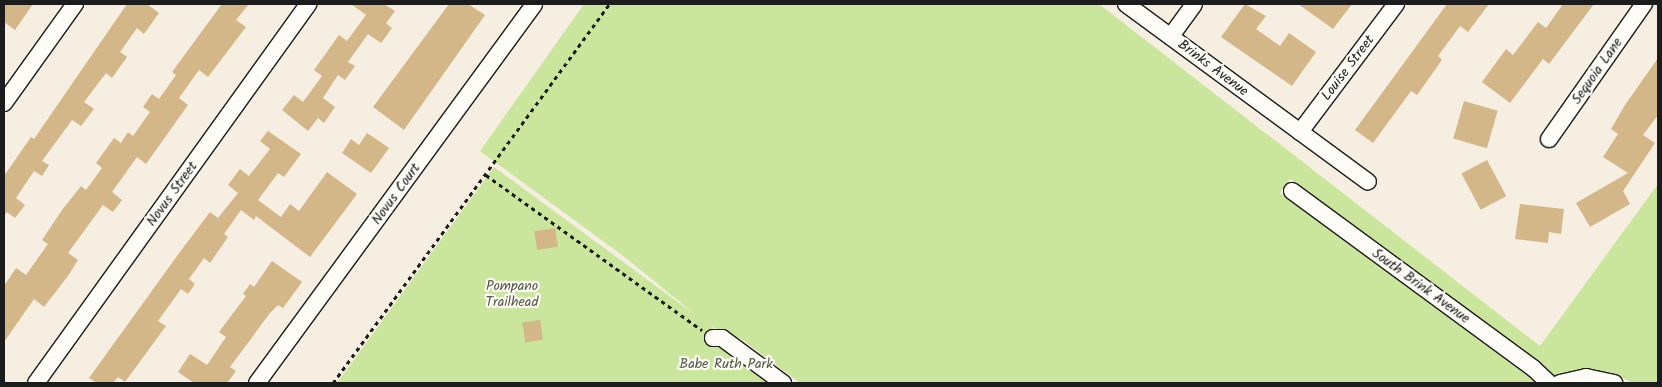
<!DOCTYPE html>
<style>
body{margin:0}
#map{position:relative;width:1662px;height:387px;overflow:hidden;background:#f5eee1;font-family:Kalam,sans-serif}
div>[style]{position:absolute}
.green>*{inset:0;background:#cae59c}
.building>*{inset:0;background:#d3b788;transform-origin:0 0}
.path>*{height:3px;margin-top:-1.5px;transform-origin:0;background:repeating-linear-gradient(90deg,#1c1c1c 0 4px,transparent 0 8px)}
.roads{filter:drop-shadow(1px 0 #1c1c1c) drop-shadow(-1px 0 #1c1c1c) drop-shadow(0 1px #1c1c1c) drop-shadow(0 -1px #1c1c1c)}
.minor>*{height:16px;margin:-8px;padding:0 8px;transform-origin:8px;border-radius:8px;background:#fdfcf7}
span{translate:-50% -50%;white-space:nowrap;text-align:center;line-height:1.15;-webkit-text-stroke:4.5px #fdfcf7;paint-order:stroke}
.street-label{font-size:14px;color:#1c1c1c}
.park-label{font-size:14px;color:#505842}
.frame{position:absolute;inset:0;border:5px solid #1c1c1c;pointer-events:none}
</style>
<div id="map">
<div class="green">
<div style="clip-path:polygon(584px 4px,1099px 4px,1540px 346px,1658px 184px,1658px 383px,1633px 383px,1612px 373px,1586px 368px,1553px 376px,1290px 179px,1280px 193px,1537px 383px,800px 383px,741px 339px,710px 326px,783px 383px,337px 383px,494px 167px,698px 317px,626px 258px,480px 151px)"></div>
</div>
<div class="building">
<div style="clip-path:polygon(4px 4px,33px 4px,15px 30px,4px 22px)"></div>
<div style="clip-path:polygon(127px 4px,147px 4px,159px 13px,144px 34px,137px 28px,120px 52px,127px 57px,112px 78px,106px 73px,84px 102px,94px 109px,81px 126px,72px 120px,42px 161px,49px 165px,42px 176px,34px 171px,16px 198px,25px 205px,15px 218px,7px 212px,4px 216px,4px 176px,31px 137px,34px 139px)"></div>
<div style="clip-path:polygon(222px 4px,249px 4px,236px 20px,246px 27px,208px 77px,199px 70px,179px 98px,188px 105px,146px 164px,137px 157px,112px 192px,122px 200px,113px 212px,103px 205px,68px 253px,78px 260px,68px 276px,44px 307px,34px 299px,4px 342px,4px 286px,16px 268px,26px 275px,48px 244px,42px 240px,62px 210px,81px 186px,86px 190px,102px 168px,96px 163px,114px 138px,121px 143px,128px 132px,133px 136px,150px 112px,143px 107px,152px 94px,159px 99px,176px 75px,172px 72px)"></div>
<div style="clip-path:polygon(351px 4px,384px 4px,395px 11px,386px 23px,392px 28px,381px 43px,368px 34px,348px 62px,355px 66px,345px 80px,338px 75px,323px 98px,335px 107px,324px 123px,318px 118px,308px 131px,282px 110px,294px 95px,303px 102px,322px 76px,314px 70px,339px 35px,347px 41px,366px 15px)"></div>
<div style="clip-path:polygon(449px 4px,468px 4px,485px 15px,404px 130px,373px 107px)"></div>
<div style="clip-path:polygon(1245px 4px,1266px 16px,1256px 29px,1280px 46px,1289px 33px,1316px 52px,1292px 86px,1221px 37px)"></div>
<div style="clip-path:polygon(1298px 4px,1352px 4px,1333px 29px)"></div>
<div style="clip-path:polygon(1447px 4px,1489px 4px,1468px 32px,1460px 26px,1438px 56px,1442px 60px,1417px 95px,1411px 91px,1373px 143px,1355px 130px)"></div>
<div style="clip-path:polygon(1563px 4px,1594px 4px,1549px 64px,1543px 59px,1510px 103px,1482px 82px,1506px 49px,1513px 55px,1538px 22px,1546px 28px)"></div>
<div style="clip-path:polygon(1658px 58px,1658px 115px,1643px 135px,1655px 143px,1623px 191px,1630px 204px,1590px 227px,1576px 203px,1628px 173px,1603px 157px,1618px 134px,1611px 129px,1625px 105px)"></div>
<div style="left:1464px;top:101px;width:35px;height:39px;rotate:16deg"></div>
<div style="clip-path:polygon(268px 131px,301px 154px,284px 177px,278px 173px,258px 200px,281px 217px,290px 204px,299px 211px,327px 172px,357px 194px,310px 257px,256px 216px,254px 220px,241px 210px,224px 234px,228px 237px,210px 263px,204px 258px,189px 279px,195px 284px,188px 294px,181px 289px,158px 321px,166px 326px,125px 382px,118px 377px,113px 383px,97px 383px,89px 378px,177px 256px,210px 212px,218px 218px,238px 193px,228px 185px,240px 169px,249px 176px,270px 149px,260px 141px)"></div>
<div style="clip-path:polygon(367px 133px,389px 148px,371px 173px,342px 153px,351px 139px,359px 145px)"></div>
<div style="left:1487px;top:160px;width:41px;height:29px;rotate:62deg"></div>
<div style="clip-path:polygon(1520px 204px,1564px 209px,1561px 234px,1549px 232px,1548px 243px,1515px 239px)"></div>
<div style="left:555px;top:228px;width:19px;height:21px;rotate:81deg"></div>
<div style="clip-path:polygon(272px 261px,302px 282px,283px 308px,278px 305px,270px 313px,230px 367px,236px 371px,227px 383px,194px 383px,178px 372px,190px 354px,207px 365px,226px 337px,219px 332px,246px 296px,243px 294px,250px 284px,254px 287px)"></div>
<div style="left:540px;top:320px;width:20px;height:18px;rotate:81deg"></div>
</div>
<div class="path">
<div style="left:486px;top:175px;width:266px;rotate:35.7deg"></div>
<div style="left:333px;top:383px;width:469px;rotate:-53.9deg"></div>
</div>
<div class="roads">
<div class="minor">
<div style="left:1126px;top:4px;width:300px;rotate:36.3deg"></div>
<div style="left:1171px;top:36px;width:39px;rotate:-54deg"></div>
<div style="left:4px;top:103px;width:122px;rotate:-54.4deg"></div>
<div style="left:1300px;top:132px;width:160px;rotate:-53.1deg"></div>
<div style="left:1549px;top:139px;width:165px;rotate:-54.9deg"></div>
<div style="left:1292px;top:191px;width:299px;rotate:36.3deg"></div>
<div style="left:1533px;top:368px;width:22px;rotate:43deg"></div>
<div style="left:713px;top:338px;width:9px"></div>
<div style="left:722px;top:338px;width:76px;rotate:36.4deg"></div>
<div style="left:36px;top:383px;width:467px;rotate:-54.3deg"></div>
<div style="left:257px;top:383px;width:469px;rotate:-53.8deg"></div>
<div style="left:1560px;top:383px;width:27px;rotate:-13deg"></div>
<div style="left:1586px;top:377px;width:29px;rotate:12deg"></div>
</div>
</div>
<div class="street-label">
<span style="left:1213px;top:68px;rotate:37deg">Brinks Avenue</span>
<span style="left:1348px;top:68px;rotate:-53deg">Louise Street</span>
<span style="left:1597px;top:71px;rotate:-55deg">Sequoia Lane</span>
<span style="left:172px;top:194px;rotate:-54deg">Novus Street</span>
<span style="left:396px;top:194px;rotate:-54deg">Novus Court</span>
<span style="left:1421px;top:286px;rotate:36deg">South Brink Avenue</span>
</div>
<div class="park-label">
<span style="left:512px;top:294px">Pompano<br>Trailhead</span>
<span style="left:726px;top:364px">Babe Ruth Park</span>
</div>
<div class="frame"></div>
</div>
